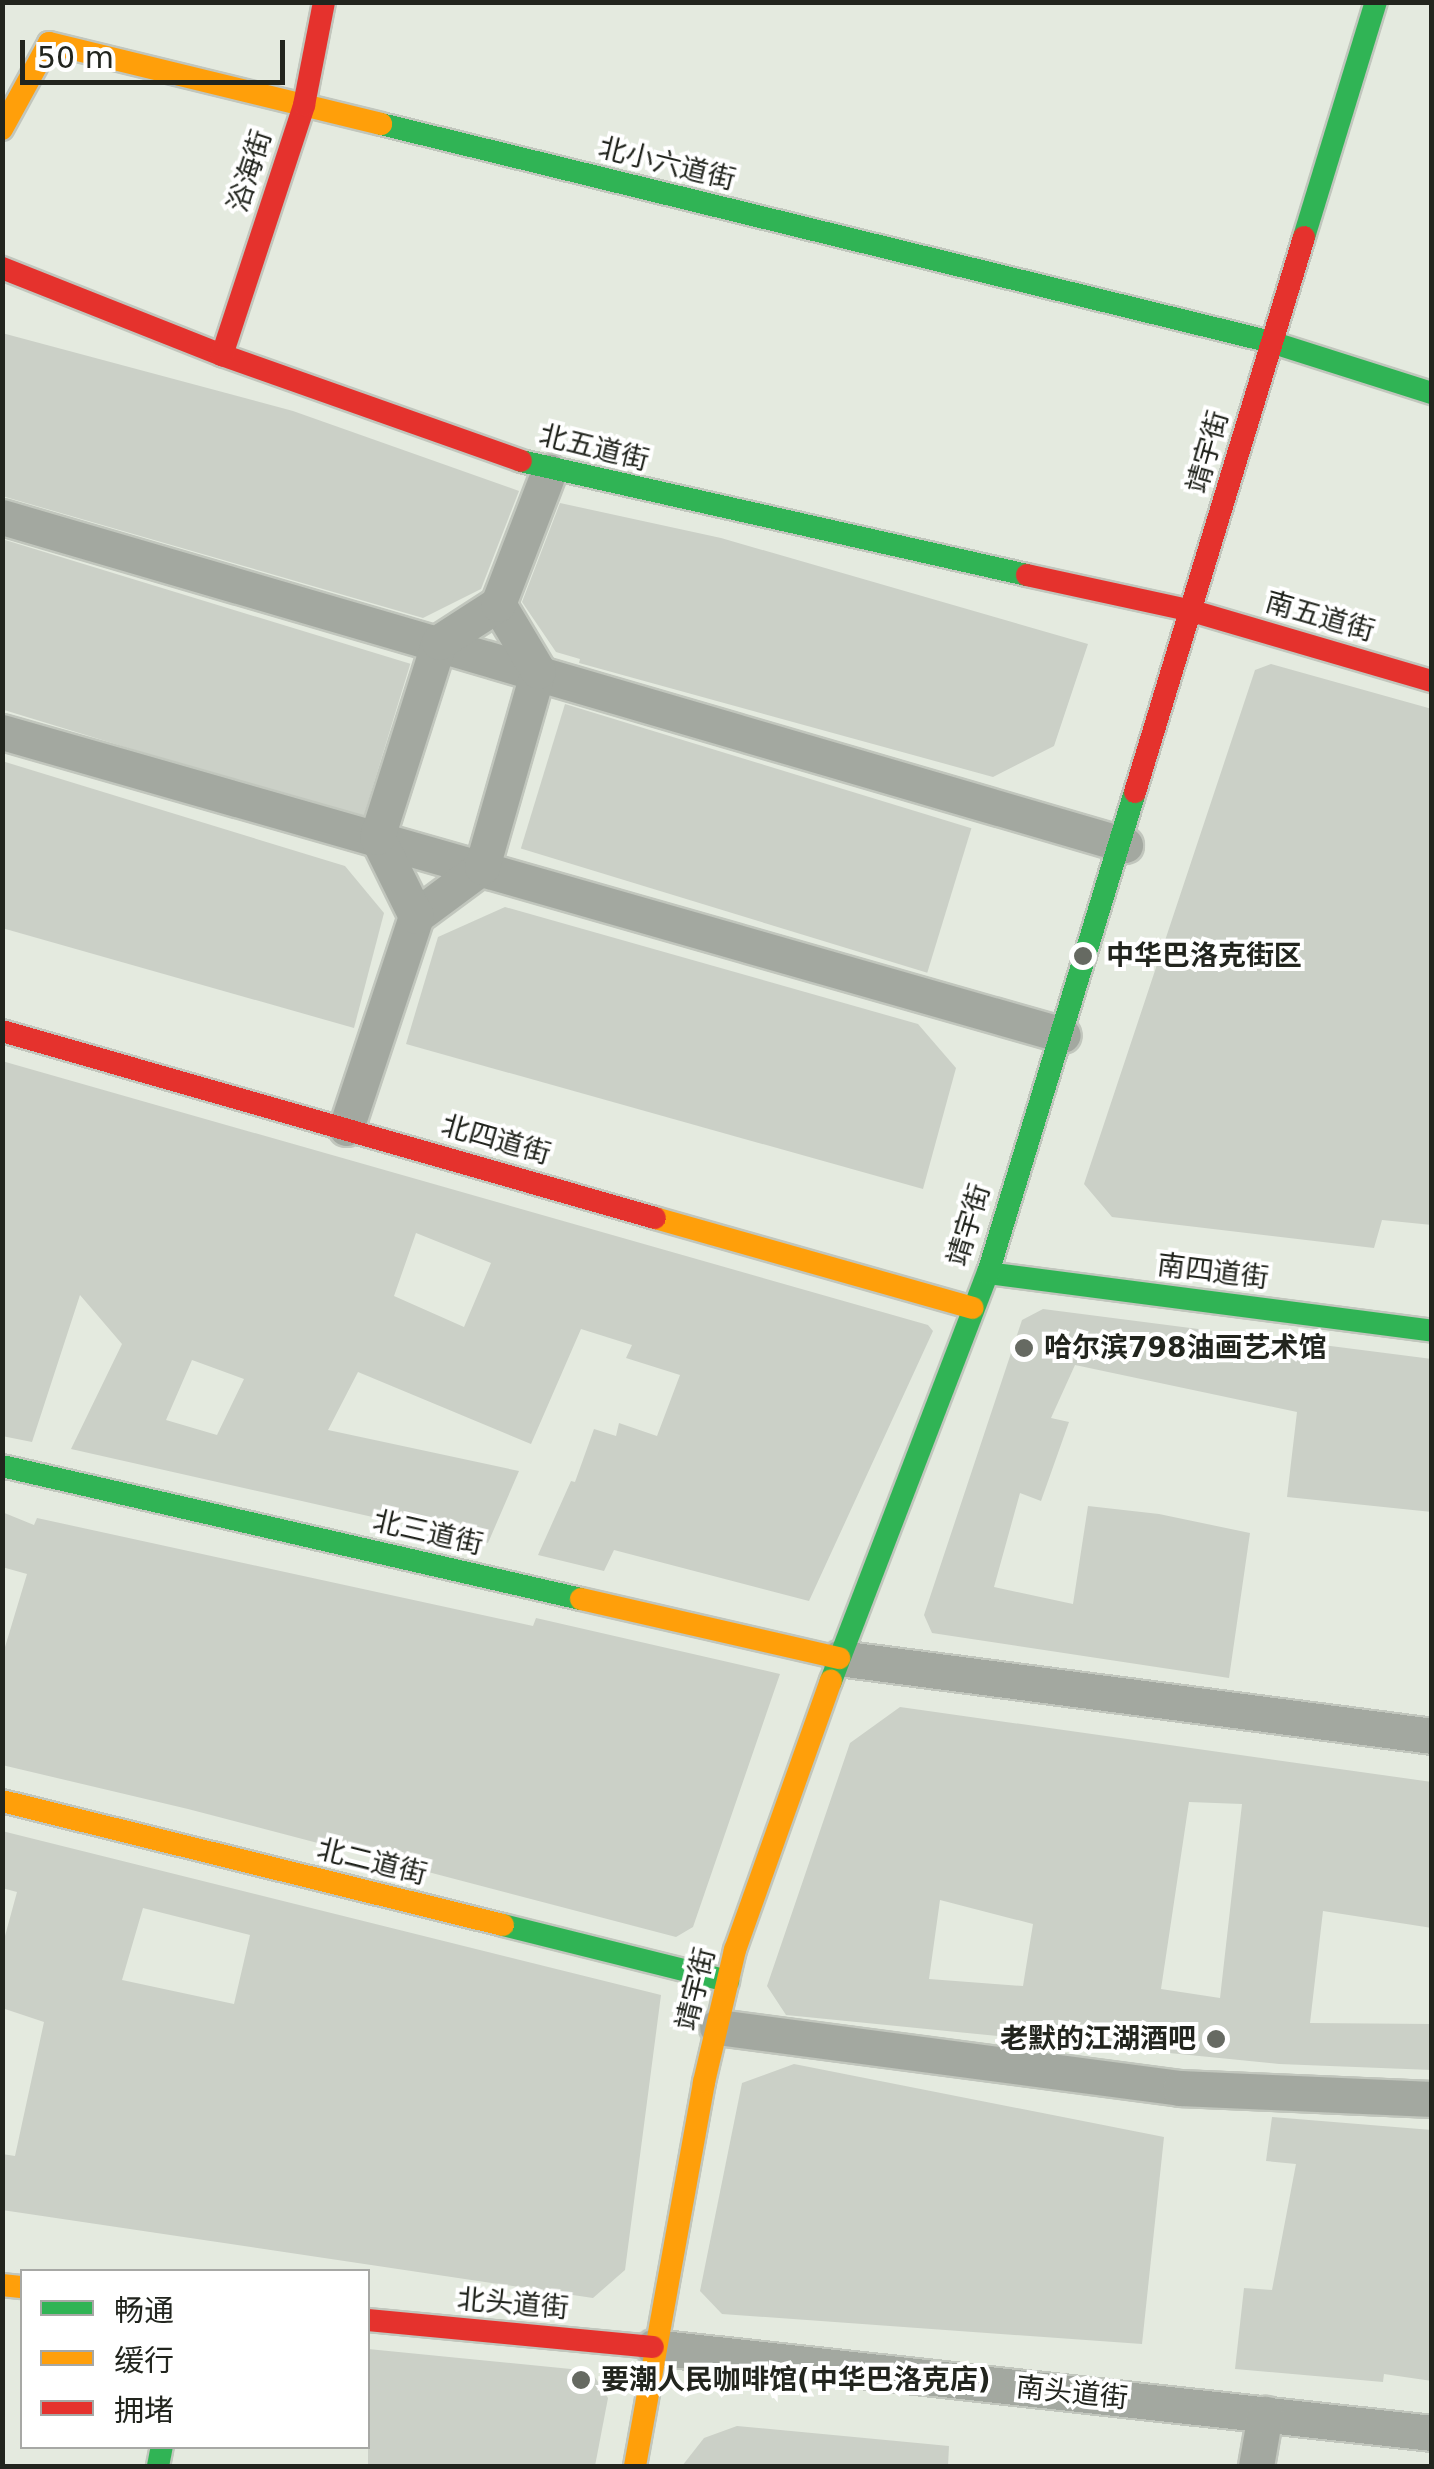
<!DOCTYPE html>
<meta charset="utf-8">
<style>
body{margin:0}
#map{position:relative;width:1434px;height:2469px;overflow:hidden;background:#e4eadf;font-family:"DejaVu Sans","Noto Sans SC",sans-serif}
div>[style]{position:absolute}
.building>*{inset:0;background:#cbd0c7;transform-origin:0 0}
.roads{filter:drop-shadow(2px 0 #c1c6bd) drop-shadow(-2px 0 #c1c6bd) drop-shadow(0 2px #c1c6bd) drop-shadow(0 -2px #c1c6bd)}
.street>*{height:35px;margin:-17.5px;padding:0 17.5px;transform-origin:17.5px;border-radius:17.5px;background:#a3a8a0}
.fast>*{height:22px;margin:-11px;padding:0 11px;transform-origin:11px;border-radius:11px;background:#30b455}
.slow>*{height:22px;margin:-11px;padding:0 11px;transform-origin:11px;border-radius:11px;background:#ff9f0a}
.jam>*{height:22px;margin:-11px;padding:0 11px;transform-origin:11px;border-radius:11px;background:#e5322d}
.dots>*{width:28px;height:28px;translate:-50% -50%;box-sizing:border-box;border:5px solid #fff;border-radius:50%}
span{translate:-50% -50%;white-space:nowrap;text-align:center;line-height:1.15;-webkit-text-stroke:8px #fff;paint-order:stroke}
.street-label{font-size:28px;color:#22251e}
.poi-label{font-size:28px;color:#22251e;font-weight:700}
.left{translate:0 -50%;text-align:left}
.right{translate:-100% -50%;text-align:right}
.frame{position:absolute;inset:0;border:5px solid #22251e;pointer-events:none}
.legend{position:absolute;left:20px;top:2269px;width:350px;height:180px;box-sizing:border-box;background:#fff;border:2px solid #a7a8a5;margin:0;padding:12px 18px;list-style:none;font-size:30px;color:#22251e}
.legend li{display:flex;align-items:center;gap:20px;height:50px}
.legend b{width:50px;border:2px solid #a7a8a5}
.scale{position:absolute;left:20px;top:40px;width:265px;height:45px;box-sizing:border-box;border:5px solid #22251e;border-top:0;padding-left:12px;font-size:30px;line-height:35px;white-space:nowrap;color:#22251e;-webkit-text-stroke:8px #fff;paint-order:stroke}
</style>
<div id="map">
<div class="building">
<div style="clip-path:polygon(2px 333px,293px 411px,519px 491px,481px 589px,423px 618px,2px 496px)"></div>
<div style="clip-path:polygon(560px 503px,721px 538px,1088px 644px,1054px 746px,993px 777px,579px 663px,580px 659px,556px 652px,522px 602px)"></div>
<div style="left:2px;top:539px;width:427px;height:163px;rotate:17deg"></div>
<div style="clip-path:polygon(1271px 664px,1432px 709px,1432px 1225px,1382px 1220px,1374px 1248px,1112px 1217px,1084px 1184px,1255px 670px)"></div>
<div style="left:565px;top:704px;width:425px;height:151px;rotate:17deg"></div>
<div style="clip-path:polygon(2px 761px,345px 866px,384px 913px,354px 1028px,2px 928px)"></div>
<div style="clip-path:polygon(505px 907px,918px 1024px,956px 1068px,923px 1189px,406px 1044px,438px 937px)"></div>
<div style="clip-path:polygon(evenodd,2px 1061px,928px 1325px,933px 1331px,809px 1601px,614px 1550px,604px 1571px,538px 1555px,571px 1481px,575px 1482px,594px 1429px,616px 1436px,619px 1423px,657px 1436px,680px 1375px,626px 1358px,632px 1345px,581px 1329px,531px 1444px,358px 1372px,328px 1430px,519px 1471px,488px 1543px,71px 1449px,122px 1344px,80px 1295px,32px 1442px,2px 1436px,2px 1061px,416px 1233px,491px 1263px,464px 1327px,394px 1296px,416px 1233px,2px 1061px,192px 1360px,244px 1379px,217px 1435px,166px 1420px,192px 1360px)"></div>
<div style="clip-path:polygon(1043px 1309px,1432px 1359px,1432px 1512px,1287px 1497px,1297px 1412px,1075px 1365px,1051px 1418px,1069px 1422px,1041px 1501px,1020px 1493px,994px 1587px,1073px 1604px,1088px 1506px,1159px 1514px,1250px 1533px,1229px 1678px,932px 1633px,924px 1615px,1022px 1320px)"></div>
<div style="clip-path:polygon(2px 1512px,34px 1525px,37px 1518px,533px 1626px,536px 1618px,780px 1674px,693px 1927px,676px 1937px,188px 1809px,2px 1765px,2px 1657px,27px 1574px,2px 1567px)"></div>
<div style="clip-path:polygon(evenodd,900px 1707px,1432px 1782px,1432px 1928px,1323px 1911px,1310px 2023px,1432px 2024px,1432px 2070px,1279px 2064px,786px 2015px,767px 1986px,850px 1743px,900px 1707px,1189px 1802px,1242px 1804px,1220px 1998px,1161px 1989px,1189px 1802px,900px 1707px,940px 1900px,1033px 1924px,1023px 1986px,929px 1979px,940px 1900px)"></div>
<div style="clip-path:polygon(evenodd,2px 1831px,661px 1995px,625px 2270px,593px 2298px,2px 2210px,2px 2154px,15px 2156px,44px 2022px,2px 2008px,2px 1947px,17px 1892px,2px 1888px,2px 1831px,143px 1908px,250px 1935px,234px 2004px,122px 1980px,143px 1908px)"></div>
<div style="clip-path:polygon(794px 2064px,1164px 2137px,1142px 2344px,722px 2314px,700px 2291px,742px 2083px)"></div>
<div style="clip-path:polygon(1272px 2117px,1432px 2130px,1432px 2381px,1384px 2374px,1383px 2382px,1235px 2369px,1244px 2288px,1272px 2290px,1296px 2164px,1266px 2161px)"></div>
<div style="clip-path:polygon(368px 2349px,591px 2371px,608px 2398px,595px 2466px,368px 2466px)"></div>
<div style="clip-path:polygon(737px 2426px,949px 2446px,948px 2466px,682px 2466px,704px 2438px)"></div>
</div>
<div class="roads">
<div class="street">
<div style="left:2px;top:517px;width:1170px;rotate:16.28deg"></div>
<div style="left:2px;top:732px;width:1103px;rotate:15.94deg"></div>
<div style="left:416px;top:916px;width:82px;rotate:-36.6deg"></div>
<div style="left:482px;top:867px;width:204px;rotate:-74.1deg"></div>
<div style="left:538px;top:671px;width:78px;rotate:-120.8deg"></div>
<div style="left:346px;top:1128px;width:223px;rotate:-71.7deg"></div>
<div style="left:416px;top:916px;width:88px;rotate:-116.3deg"></div>
<div style="left:377px;top:837px;width:205px;rotate:-72.4deg"></div>
<div style="left:439px;top:642px;width:70px;rotate:-32.8deg"></div>
<div style="left:498px;top:604px;width:142px;rotate:-69deg"></div>
<div style="left:839px;top:1658px;width:598px;rotate:7.49deg"></div>
<div style="left:717px;top:2027px;width:467px;rotate:7.5deg"></div>
<div style="left:1180px;top:2088px;width:252px;rotate:2.5deg"></div>
<div style="left:653px;top:2347px;width:784px;rotate:6.3deg"></div>
<div style="left:1256px;top:2466px;width:53px;rotate:-80.2deg"></div>
</div>
<div class="fast">
<div style="left:381px;top:124px;width:916px;rotate:13.76deg"></div>
<div style="left:1271px;top:342px;width:169px;rotate:17.6deg"></div>
<div style="left:1304px;top:237px;width:246px;rotate:-73deg"></div>
<div style="left:521px;top:461px;width:519px;rotate:12.7deg"></div>
<div style="left:988px;top:1273px;width:448px;rotate:7.4deg"></div>
<div style="left:2px;top:1466px;width:594px;rotate:12.94deg"></div>
<div style="left:831px;top:1681px;width:437px;rotate:-69deg"></div>
<div style="left:988px;top:1273px;width:503px;rotate:-73.01deg"></div>
<div style="left:503px;top:1925px;width:232px;rotate:14deg"></div>
<div style="left:158px;top:2466px;width:20px;rotate:-79deg"></div>
</div>
<div class="slow">
<div style="left:2px;top:129px;width:98px;rotate:-61.3deg"></div>
<div style="left:49px;top:43px;width:342px;rotate:13.7deg"></div>
<div style="left:655px;top:1218px;width:330px;rotate:15.8deg"></div>
<div style="left:581px;top:1599px;width:265px;rotate:12.9deg"></div>
<div style="left:2px;top:1801px;width:516px;rotate:13.9deg"></div>
<div style="left:2px;top:2285px;width:20px;rotate:6deg"></div>
<div style="left:635px;top:2466px;width:390px;rotate:-79.8deg"></div>
<div style="left:704px;top:2082px;width:136px;rotate:-76.8deg"></div>
<div style="left:735px;top:1950px;width:286px;rotate:-70.4deg"></div>
</div>
<div class="jam">
<div style="left:2px;top:268px;width:237px;rotate:21.6deg"></div>
<div style="left:222px;top:355px;width:317px;rotate:19.5deg"></div>
<div style="left:222px;top:355px;width:263px;rotate:-71.8deg"></div>
<div style="left:304px;top:105px;width:105px;rotate:-79deg"></div>
<div style="left:1027px;top:575px;width:169px;rotate:12.3deg"></div>
<div style="left:1192px;top:611px;width:250px;rotate:16.3deg"></div>
<div style="left:1135px;top:792px;width:580px;rotate:-73.06deg"></div>
<div style="left:2px;top:1031px;width:679px;rotate:15.98deg"></div>
<div style="left:368px;top:2320px;width:286px;rotate:5.4deg"></div>
</div>
</div>
<div class="dots">
<div style="left:1083px;top:956px;background:#666a62"></div>
<div style="left:1024px;top:1348px;background:#666a62"></div>
<div style="left:1216px;top:2039px;background:#666a62"></div>
<div style="left:581px;top:2380px;background:#666a62"></div>
</div>
<div class="street-label">
<span style="left:667px;top:164px;rotate:14deg">北小六道街</span>
<span style="left:250px;top:171px;rotate:-72deg">浴海街</span>
<span style="left:594px;top:448px;rotate:14deg">北五道街</span>
<span style="left:1208px;top:452px;rotate:-74deg">靖宇街</span>
<span style="left:1320px;top:617px;rotate:16deg">南五道街</span>
<span style="left:496px;top:1140px;rotate:16deg">北四道街</span>
<span style="left:969px;top:1225px;rotate:-73deg">靖宇街</span>
<span style="left:1213px;top:1272px;rotate:7deg">南四道街</span>
<span style="left:428px;top:1533px;rotate:13deg">北三道街</span>
<span style="left:372px;top:1862px;rotate:14deg">北二道街</span>
<span style="left:696px;top:1989px;rotate:-76deg">靖宇街</span>
<span style="left:513px;top:2304px;rotate:5deg">北头道街</span>
<span style="left:1072px;top:2393px;rotate:6deg">南头道街</span>
</div>
<div class="poi-label">
<span class="left" style="left:1106px;top:956px">中华巴洛克街区</span>
<span class="left" style="left:1044px;top:1348px">哈尔滨798油画艺术馆</span>
<span class="right" style="left:1196px;top:2039px">老默的江湖酒吧</span>
<span class="left" style="left:601px;top:2380px">要潮人民咖啡馆(中华巴洛克店)</span>
</div>
<div class="frame"></div>
<ul class="legend">
<li><b style="height:12px;background:#30b455"></b>畅通</li>
<li><b style="height:12px;background:#ff9f0a"></b>缓行</li>
<li><b style="height:12px;background:#e5322d"></b>拥堵</li>
</ul>
<div class="scale">50 m</div>
</div>
